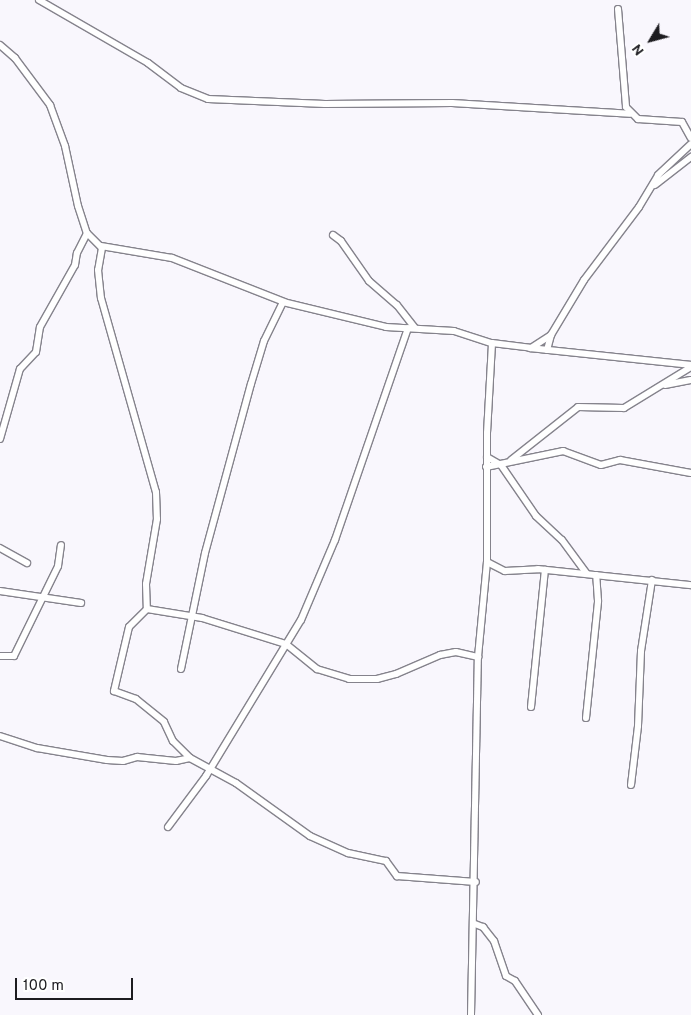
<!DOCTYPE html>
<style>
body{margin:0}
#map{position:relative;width:691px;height:1015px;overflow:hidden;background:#f9f7fd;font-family:Overpass,sans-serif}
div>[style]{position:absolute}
.roads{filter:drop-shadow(1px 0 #85838c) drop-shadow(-1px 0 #85838c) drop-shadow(0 1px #85838c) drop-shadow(0 -1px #85838c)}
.minor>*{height:6px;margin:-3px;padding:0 3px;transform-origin:3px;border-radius:3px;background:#fff}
span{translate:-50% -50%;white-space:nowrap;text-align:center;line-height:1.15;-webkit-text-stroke:4px #fff;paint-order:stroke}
.north{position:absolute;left:626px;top:15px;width:50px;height:50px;-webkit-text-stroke:4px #fff;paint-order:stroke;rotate:233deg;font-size:14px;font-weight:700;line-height:20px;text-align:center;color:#1d1c20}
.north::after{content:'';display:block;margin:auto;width:18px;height:22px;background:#1d1c20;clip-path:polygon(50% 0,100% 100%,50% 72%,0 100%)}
.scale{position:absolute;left:15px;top:978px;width:118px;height:22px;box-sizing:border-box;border:2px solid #1d1c20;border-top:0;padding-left:6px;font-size:15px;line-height:18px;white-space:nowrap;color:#1d1c20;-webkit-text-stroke:4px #fff;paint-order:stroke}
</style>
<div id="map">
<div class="roads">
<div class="minor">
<div style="left:39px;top:0;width:126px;rotate:30deg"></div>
<div style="left:148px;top:63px;width:41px;rotate:37.1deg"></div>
<div style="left:181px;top:88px;width:29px;rotate:22deg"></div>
<div style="left:208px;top:99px;width:117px;rotate:2.4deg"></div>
<div style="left:325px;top:104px;width:127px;rotate:-0.5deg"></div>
<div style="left:452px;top:103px;width:178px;rotate:3.5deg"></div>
<div style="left:618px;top:9px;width:98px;rotate:85.3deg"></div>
<div style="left:626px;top:107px;width:17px;rotate:45deg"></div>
<div style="left:638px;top:119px;width:44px;rotate:3.9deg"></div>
<div style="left:682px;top:122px;width:18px;rotate:61deg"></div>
<div style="left:0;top:45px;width:20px;rotate:41deg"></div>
<div style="left:15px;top:58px;width:59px;rotate:53.3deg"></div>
<div style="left:50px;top:105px;width:44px;rotate:69.9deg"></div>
<div style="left:65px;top:146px;width:61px;rotate:77.8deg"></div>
<div style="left:78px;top:206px;width:28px;rotate:72deg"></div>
<div style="left:87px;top:233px;width:21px;rotate:45deg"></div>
<div style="left:102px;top:248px;width:22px;rotate:100deg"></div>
<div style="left:98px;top:270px;width:28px;rotate:84deg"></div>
<div style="left:101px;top:298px;width:202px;rotate:74.2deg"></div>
<div style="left:156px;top:492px;width:27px;rotate:88deg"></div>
<div style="left:157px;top:519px;width:66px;rotate:99.6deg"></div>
<div style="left:146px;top:584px;width:25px;rotate:88deg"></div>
<div style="left:655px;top:185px;width:46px;rotate:-37.9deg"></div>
<div style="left:333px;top:235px;width:10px;rotate:37deg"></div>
<div style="left:341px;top:241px;width:49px;rotate:55deg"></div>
<div style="left:369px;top:281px;width:37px;rotate:41deg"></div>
<div style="left:397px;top:305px;width:29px;rotate:52deg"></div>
<div style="left:101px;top:246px;width:72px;rotate:9.6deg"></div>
<div style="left:172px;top:258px;width:120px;rotate:21.4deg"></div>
<div style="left:531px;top:348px;width:24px;rotate:-33deg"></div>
<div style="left:547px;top:350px;width:16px;rotate:-75deg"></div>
<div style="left:551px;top:335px;width:64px;rotate:-59deg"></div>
<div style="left:584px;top:280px;width:91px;rotate:-53deg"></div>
<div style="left:639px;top:207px;width:37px;rotate:-59deg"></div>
<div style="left:658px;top:175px;width:45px;rotate:-43.2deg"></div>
<div style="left:665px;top:385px;width:26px;rotate:-11deg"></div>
<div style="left:0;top:439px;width:73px;rotate:-74.1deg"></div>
<div style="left:20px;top:369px;width:23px;rotate:-47deg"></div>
<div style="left:36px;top:352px;width:25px;rotate:-81deg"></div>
<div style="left:40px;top:327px;width:71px;rotate:-60.6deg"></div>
<div style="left:75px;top:265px;width:12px;rotate:-81deg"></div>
<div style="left:77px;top:253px;width:22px;rotate:-63deg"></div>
<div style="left:487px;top:457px;width:16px;rotate:30deg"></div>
<div style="left:501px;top:465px;width:62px;rotate:55.5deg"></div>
<div style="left:536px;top:516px;width:35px;rotate:43deg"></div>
<div style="left:562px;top:540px;width:42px;rotate:53.7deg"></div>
<div style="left:511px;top:460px;width:85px;rotate:-38.3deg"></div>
<div style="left:578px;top:407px;width:46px;rotate:1.2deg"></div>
<div style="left:624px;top:408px;width:79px;rotate:-31.5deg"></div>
<div style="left:486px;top:467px;width:79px;rotate:-11.7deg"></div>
<div style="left:563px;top:451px;width:40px;rotate:20.2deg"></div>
<div style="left:601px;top:465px;width:20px;rotate:-15deg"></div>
<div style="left:620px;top:460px;width:72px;rotate:10.4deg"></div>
<div style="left:0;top:548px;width:31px;rotate:29deg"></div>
<div style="left:487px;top:562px;width:20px;rotate:27deg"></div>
<div style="left:505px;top:571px;width:33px;rotate:-3deg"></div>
<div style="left:538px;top:569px;width:154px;rotate:6deg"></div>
<div style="left:0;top:591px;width:82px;rotate:8.4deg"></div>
<div style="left:147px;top:609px;width:25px;rotate:135deg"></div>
<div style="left:129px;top:627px;width:66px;rotate:103.2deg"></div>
<div style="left:114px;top:691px;width:23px;rotate:20deg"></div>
<div style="left:136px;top:699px;width:36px;rotate:39deg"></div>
<div style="left:164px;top:722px;width:21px;rotate:65deg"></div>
<div style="left:173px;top:741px;width:24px;rotate:45deg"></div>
<div style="left:190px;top:758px;width:52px;rotate:28.5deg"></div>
<div style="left:236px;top:783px;width:91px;rotate:35.6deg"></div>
<div style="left:310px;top:836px;width:42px;rotate:24.1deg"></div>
<div style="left:348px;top:853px;width:39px;rotate:12deg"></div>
<div style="left:386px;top:861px;width:19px;rotate:54deg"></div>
<div style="left:397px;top:876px;width:79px;rotate:4.3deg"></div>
<div style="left:147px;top:609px;width:56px;rotate:9.3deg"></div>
<div style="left:202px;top:618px;width:88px;rotate:17.2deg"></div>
<div style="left:286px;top:644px;width:40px;rotate:39deg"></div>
<div style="left:317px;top:669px;width:34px;rotate:17deg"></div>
<div style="left:349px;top:679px;width:28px"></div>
<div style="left:377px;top:679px;width:20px;rotate:-15deg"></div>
<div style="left:396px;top:674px;width:48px;rotate:-23.4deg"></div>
<div style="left:440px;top:655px;width:16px;rotate:-11deg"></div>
<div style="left:456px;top:652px;width:23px;rotate:13deg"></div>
<div style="left:0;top:656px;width:14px"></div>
<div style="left:14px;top:656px;width:100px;rotate:-63.9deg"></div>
<div style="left:58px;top:566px;width:21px;rotate:-82deg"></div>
<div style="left:181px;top:669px;width:118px;rotate:-78.3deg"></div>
<div style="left:205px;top:553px;width:175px;rotate:-74.8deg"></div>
<div style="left:251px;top:384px;width:45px;rotate:-73.2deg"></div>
<div style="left:264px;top:341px;width:43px;rotate:-64deg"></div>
<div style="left:283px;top:302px;width:106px;rotate:13.6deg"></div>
<div style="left:386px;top:327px;width:68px;rotate:3.4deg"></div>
<div style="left:454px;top:331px;width:40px;rotate:18deg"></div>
<div style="left:492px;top:343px;width:38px;rotate:7deg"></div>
<div style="left:530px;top:348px;width:162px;rotate:6deg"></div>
<div style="left:531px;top:707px;width:138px;rotate:-84.2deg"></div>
<div style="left:586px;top:718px;width:118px;rotate:-84.1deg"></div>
<div style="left:598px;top:601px;width:26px;rotate:-94deg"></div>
<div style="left:0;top:736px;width:39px;rotate:18deg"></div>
<div style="left:37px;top:748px;width:71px;rotate:9.7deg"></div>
<div style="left:107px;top:760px;width:16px;rotate:4deg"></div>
<div style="left:123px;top:761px;width:15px;rotate:-16deg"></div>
<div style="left:137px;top:757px;width:39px;rotate:6deg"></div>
<div style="left:176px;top:761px;width:14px;rotate:-12deg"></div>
<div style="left:631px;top:785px;width:59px;rotate:-83.2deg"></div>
<div style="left:638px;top:726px;width:75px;rotate:-87.7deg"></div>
<div style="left:641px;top:651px;width:72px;rotate:-81.2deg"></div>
<div style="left:168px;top:827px;width:64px;rotate:-53.3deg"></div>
<div style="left:206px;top:776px;width:183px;rotate:-58.7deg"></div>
<div style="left:301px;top:620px;width:87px;rotate:-67deg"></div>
<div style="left:335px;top:540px;width:224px;rotate:-71deg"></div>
<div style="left:475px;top:924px;width:9px;rotate:21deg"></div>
<div style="left:483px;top:927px;width:18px;rotate:52deg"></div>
<div style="left:494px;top:941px;width:37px;rotate:71deg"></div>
<div style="left:506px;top:976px;width:10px;rotate:29deg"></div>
<div style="left:515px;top:981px;width:41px;rotate:55.9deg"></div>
<div style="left:471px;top:1015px;width:358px;rotate:-88.9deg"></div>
<div style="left:478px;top:657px;width:95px;rotate:-84.6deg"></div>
<div style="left:487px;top:562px;width:129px;rotate:-90deg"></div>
<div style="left:487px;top:433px;width:90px;rotate:-86.8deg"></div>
</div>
</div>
<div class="north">N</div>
<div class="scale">100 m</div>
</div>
